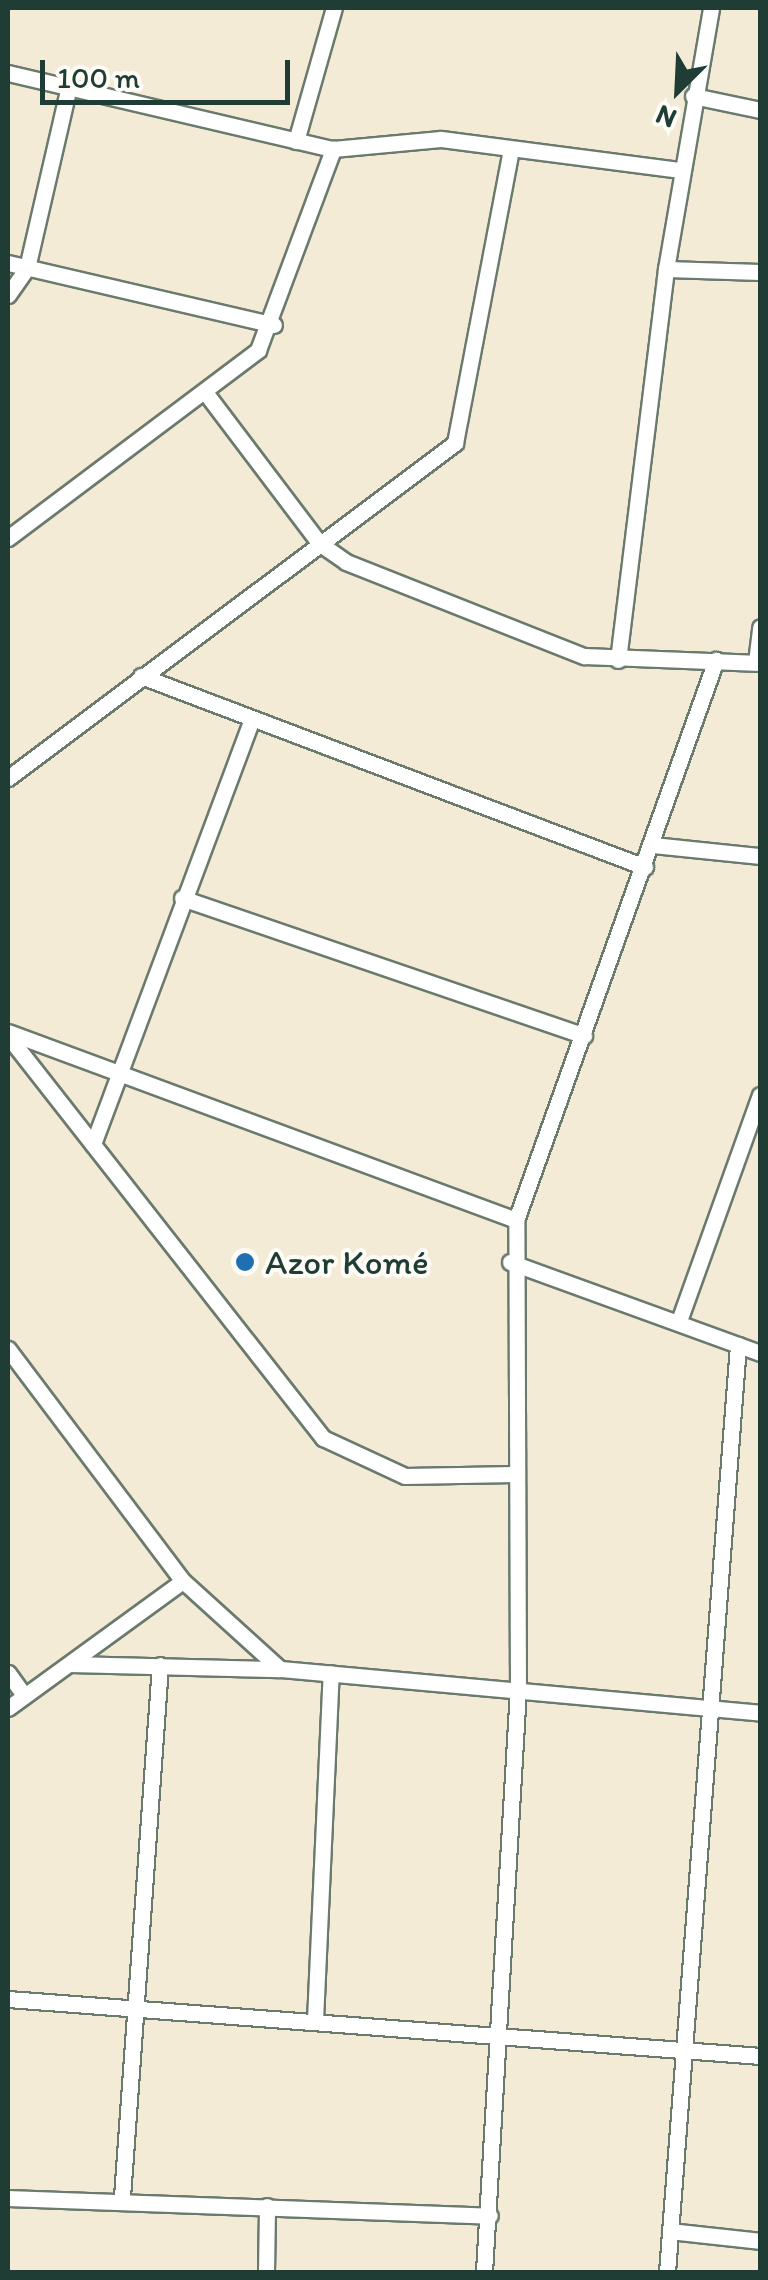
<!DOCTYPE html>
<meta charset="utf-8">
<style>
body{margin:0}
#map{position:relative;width:768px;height:2280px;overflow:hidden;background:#f4ebd6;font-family:Itim,sans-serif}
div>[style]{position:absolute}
.roads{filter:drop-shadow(2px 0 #6a7a6d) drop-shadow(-2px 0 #6a7a6d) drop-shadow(0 2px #6a7a6d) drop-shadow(0 -2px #6a7a6d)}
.minor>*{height:15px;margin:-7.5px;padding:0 7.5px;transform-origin:7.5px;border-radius:7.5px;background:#fff}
.dots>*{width:28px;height:28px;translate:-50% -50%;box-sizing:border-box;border:5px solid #fdfcf7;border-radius:50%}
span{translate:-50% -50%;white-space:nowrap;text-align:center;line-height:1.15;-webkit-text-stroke:8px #fdfcf7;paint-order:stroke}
.poi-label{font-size:35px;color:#1f3d34}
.left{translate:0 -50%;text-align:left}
.frame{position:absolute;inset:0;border:10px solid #1f3d34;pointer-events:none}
.north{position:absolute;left:628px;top:40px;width:100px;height:100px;-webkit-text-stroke:8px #fdfcf7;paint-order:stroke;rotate:204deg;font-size:28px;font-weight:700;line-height:40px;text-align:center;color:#1f3d34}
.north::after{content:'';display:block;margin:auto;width:35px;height:45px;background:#1f3d34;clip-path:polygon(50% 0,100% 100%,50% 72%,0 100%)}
.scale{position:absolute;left:40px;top:60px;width:250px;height:45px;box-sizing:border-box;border:5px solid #1f3d34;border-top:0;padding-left:12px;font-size:30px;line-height:35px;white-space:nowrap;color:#1f3d34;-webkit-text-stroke:8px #fdfcf7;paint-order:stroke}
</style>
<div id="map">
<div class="roads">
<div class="minor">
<div style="left:8px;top:73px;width:334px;rotate:13.2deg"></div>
<div style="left:333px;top:149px;width:108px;rotate:-5.3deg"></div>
<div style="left:441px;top:139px;width:242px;rotate:7.4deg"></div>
<div style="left:693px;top:96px;width:68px;rotate:11.8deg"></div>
<div style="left:296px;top:141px;width:138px;rotate:-74.1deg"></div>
<div style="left:8px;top:263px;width:273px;rotate:13.1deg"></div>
<div style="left:666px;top:269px;width:94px;rotate:1.8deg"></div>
<div style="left:8px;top:295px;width:33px;rotate:-55deg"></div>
<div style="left:27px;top:268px;width:183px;rotate:-77deg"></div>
<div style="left:205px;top:392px;width:189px;rotate:52.9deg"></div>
<div style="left:319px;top:543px;width:33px;rotate:35deg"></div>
<div style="left:346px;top:562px;width:256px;rotate:21.6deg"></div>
<div style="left:584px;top:656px;width:176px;rotate:2.3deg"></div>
<div style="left:8px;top:538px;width:313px;rotate:-36.9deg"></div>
<div style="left:258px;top:350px;width:215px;rotate:-69.5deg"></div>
<div style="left:618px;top:660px;width:394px;rotate:-83deg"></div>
<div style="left:666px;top:269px;width:265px;rotate:-80.2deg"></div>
<div style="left:756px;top:662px;width:35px;rotate:-83deg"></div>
<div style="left:141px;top:676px;width:539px;rotate:20.76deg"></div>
<div style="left:8px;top:778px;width:559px;rotate:-36.85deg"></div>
<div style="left:455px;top:443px;width:299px;rotate:-79.2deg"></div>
<div style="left:653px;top:845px;width:108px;rotate:5.9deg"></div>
<div style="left:182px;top:898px;width:425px;rotate:18.9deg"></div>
<div style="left:8px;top:1032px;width:542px;rotate:20.31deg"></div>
<div style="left:8px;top:1036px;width:511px;rotate:51.92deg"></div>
<div style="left:323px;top:1438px;width:90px;rotate:24.9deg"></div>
<div style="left:405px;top:1476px;width:110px;rotate:-1deg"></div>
<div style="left:93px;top:1144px;width:451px;rotate:-69.5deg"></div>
<div style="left:510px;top:1262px;width:266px;rotate:20deg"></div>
<div style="left:679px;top:1321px;width:240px;rotate:-70.3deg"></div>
<div style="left:8px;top:1349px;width:291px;rotate:53deg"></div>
<div style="left:183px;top:1581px;width:131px;rotate:42.2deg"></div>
<div style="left:70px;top:1664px;width:210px;rotate:1.4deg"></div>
<div style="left:280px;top:1669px;width:482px;rotate:5.2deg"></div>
<div style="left:8px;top:1673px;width:27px;rotate:54deg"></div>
<div style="left:8px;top:1708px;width:216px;rotate:-36deg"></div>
<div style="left:8px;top:1999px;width:754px;rotate:4.33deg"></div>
<div style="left:315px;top:2020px;width:347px;rotate:-87.4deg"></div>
<div style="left:122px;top:2197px;width:533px;rotate:-85.91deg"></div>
<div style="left:8px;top:2198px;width:482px;rotate:2.1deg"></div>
<div style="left:670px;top:2231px;width:91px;rotate:6.3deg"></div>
<div style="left:266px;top:2272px;width:66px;rotate:-89.1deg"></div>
<div style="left:484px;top:2272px;width:583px;rotate:-86.66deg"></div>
<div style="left:518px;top:1690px;width:470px;rotate:-90.2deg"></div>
<div style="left:516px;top:1220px;width:595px;rotate:-70.35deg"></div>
<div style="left:667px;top:2272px;width:930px;rotate:-85.62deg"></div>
</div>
</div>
<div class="dots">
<div style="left:245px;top:1262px;background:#1f6fb2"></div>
</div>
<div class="poi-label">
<span class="left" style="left:265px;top:1262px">Azor Komé</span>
</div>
<div class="frame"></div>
<div class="north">N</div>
<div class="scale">100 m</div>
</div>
